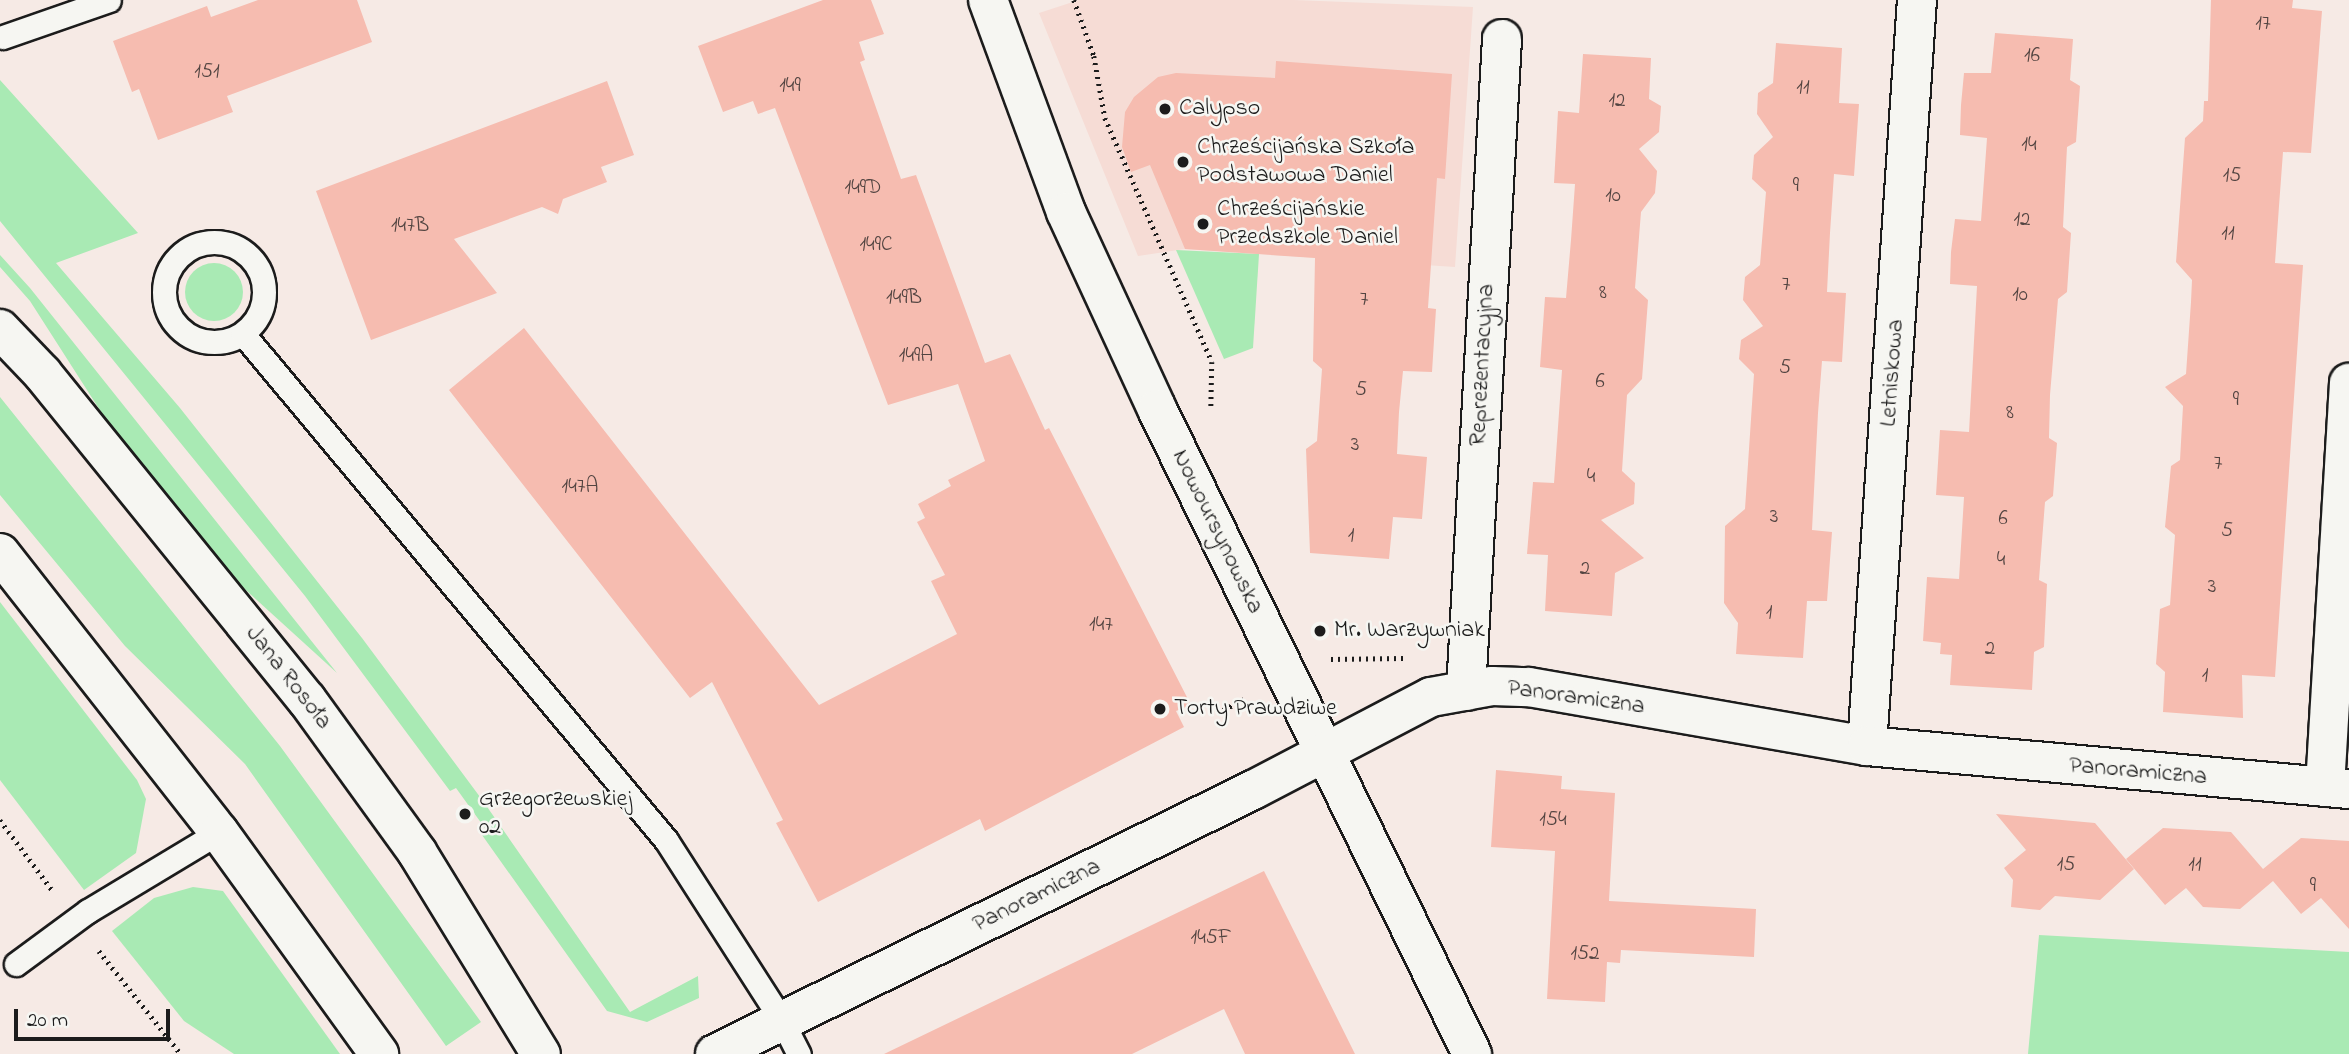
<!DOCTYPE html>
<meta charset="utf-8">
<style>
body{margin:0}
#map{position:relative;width:2349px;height:1054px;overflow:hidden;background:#f6eae5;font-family:"Indie Flower",sans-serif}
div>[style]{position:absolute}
.built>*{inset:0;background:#f6dcd5}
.green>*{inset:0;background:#a9eab4}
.round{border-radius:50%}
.building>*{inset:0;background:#f6bcb0}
.path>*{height:4.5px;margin-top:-2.25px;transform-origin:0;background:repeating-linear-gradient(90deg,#1c1c1c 0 2px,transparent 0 7px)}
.roads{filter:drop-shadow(2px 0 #1c1c1c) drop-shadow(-2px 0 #1c1c1c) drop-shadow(0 2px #1c1c1c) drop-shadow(0 -2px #1c1c1c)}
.service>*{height:23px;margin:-11.5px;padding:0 11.5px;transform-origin:11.5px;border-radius:11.5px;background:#f6f6f2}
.service>.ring{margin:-11.5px;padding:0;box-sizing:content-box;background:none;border:23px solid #f6f6f2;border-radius:50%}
.minor>*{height:38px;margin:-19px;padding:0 19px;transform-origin:19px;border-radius:19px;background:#f6f6f2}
.secondary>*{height:38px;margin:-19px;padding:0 19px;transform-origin:19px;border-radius:19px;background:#f6f6f2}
.dots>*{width:19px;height:19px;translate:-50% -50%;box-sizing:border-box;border:4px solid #f6f6f2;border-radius:50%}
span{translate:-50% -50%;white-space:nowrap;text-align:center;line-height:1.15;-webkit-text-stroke:5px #f6f6f2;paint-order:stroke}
.number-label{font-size:21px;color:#524441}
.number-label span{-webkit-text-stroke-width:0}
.poi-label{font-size:24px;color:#1c1c1c}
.left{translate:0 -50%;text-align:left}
.street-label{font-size:24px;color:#1c1c1c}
.scale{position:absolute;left:14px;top:1009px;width:156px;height:32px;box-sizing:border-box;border:4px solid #1c1c1c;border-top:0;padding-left:9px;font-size:21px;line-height:24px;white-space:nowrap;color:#1c1c1c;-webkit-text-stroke:5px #f6f6f2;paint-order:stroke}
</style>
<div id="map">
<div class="built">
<div style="clip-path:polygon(1079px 0,1294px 0,1473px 7px,1455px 267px,1185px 249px,1138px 256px,1039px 13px)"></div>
</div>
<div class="green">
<div style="clip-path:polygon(0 80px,138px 233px,56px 263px,180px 408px,362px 638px,483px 801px,630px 1012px,698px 976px,699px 998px,647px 1022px,607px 1011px,482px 835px,487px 831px,456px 788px,450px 791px,305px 596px,0 221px)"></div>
<div style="clip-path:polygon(1176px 250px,1259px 254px,1253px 348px,1224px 359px)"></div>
<div style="clip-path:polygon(0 255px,30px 288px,337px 673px,237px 582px,103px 415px,30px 301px,0 267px)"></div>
<div class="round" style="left:185px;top:263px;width:58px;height:58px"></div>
<div style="clip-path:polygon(0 397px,280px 746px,481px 1022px,446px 1046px,245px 764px,125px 646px,0 495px)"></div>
<div style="clip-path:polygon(0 602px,137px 780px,146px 799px,136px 853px,84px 890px,0 780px)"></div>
<div style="clip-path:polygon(193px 887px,223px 891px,340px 1054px,234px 1054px,184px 1021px,112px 931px,154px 898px)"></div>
<div style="clip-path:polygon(2039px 935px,2349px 952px,2349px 1054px,2028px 1054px)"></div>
</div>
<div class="building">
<div style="clip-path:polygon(258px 0,357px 0,372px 42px,227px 96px,233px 112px,158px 140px,139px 89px,132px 92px,113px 41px,207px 6px,211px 17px)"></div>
<div style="clip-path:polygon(823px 0,871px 0,884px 34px,859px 42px,865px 60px,860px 62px,901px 179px,916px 175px,985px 363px,1010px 354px,1045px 430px,1049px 428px,1191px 705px,1176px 711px,1184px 727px,985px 831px,980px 819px,818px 902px,776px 823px,783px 820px,712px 682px,690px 698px,449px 390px,524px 328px,819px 705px,957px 634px,931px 581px,945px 575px,917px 522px,925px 518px,918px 504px,951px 486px,948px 480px,985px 461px,958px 384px,888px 405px,775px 108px,758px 114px,753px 101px,723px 112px,698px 46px)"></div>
<div style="clip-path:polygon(2211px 0,2293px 0,2292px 8px,2322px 11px,2311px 153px,2283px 152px,2279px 206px,2275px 263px,2303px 265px,2275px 677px,2242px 675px,2243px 718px,2163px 712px,2165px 672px,2156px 664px,2160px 609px,2170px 605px,2175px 535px,2165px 527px,2171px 466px,2180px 460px,2183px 406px,2165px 387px,2186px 374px,2191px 302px,2192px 280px,2176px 262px,2185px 138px,2203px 121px,2204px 101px,2208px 101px)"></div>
<div style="clip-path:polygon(1995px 33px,2073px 39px,2070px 80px,2080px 86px,2076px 142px,2067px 147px,2065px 186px,2063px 227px,2071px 233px,2067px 292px,2058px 299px,2050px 395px,2049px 438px,2057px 443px,2053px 496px,2045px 502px,2039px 580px,2047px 584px,2044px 647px,2034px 652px,2032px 690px,1950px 685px,1952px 655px,1940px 654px,1941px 643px,1923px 641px,1927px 577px,1959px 579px,1964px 497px,1936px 495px,1940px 430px,1969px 432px,1977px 286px,1950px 284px,1951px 252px,1955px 219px,1981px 221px,1987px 138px,1960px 135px,1961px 105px,1964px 73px,1991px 73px)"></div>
<div style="clip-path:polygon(1776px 43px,1842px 48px,1839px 103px,1859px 104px,1854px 176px,1834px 174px,1830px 233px,1827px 292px,1846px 293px,1842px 362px,1822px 361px,1818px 413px,1812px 530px,1832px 532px,1827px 601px,1807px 601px,1803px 658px,1736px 654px,1738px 623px,1724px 603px,1725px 526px,1745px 509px,1754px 374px,1739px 359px,1741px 340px,1763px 326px,1743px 300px,1745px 277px,1760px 265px,1766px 192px,1752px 179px,1754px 155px,1773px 137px,1757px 114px,1758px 93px,1773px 83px)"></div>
<div style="clip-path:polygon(1583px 54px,1651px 58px,1649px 99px,1661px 106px,1659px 132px,1639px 149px,1657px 171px,1655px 193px,1641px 212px,1635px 288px,1648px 300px,1642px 379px,1627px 395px,1622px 471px,1635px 483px,1634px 504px,1601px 520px,1644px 558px,1615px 573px,1612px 616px,1545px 611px,1548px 555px,1527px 554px,1533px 482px,1554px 483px,1558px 427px,1562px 370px,1540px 367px,1545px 297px,1566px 298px,1571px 240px,1575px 184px,1554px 183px,1558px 111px,1579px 113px)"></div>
<div style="clip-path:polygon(1276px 61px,1452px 74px,1445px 179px,1437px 178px,1428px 308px,1436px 309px,1432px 372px,1403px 371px,1399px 412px,1397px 454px,1427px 457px,1422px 519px,1393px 517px,1389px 559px,1310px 553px,1306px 449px,1317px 441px,1322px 369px,1313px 361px,1315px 258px,1185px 249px,1150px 165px,1131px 172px,1122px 147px,1125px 112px,1134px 97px,1158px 77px,1176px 73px,1275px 78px)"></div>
<div style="clip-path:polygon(607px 81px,634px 155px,601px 167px,607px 182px,563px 199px,558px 214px,542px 207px,454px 239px,497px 293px,371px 340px,316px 191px)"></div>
<div style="clip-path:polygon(1496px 770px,1562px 776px,1561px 789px,1615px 793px,1609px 901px,1756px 909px,1754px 957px,1621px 950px,1620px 963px,1607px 962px,1605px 1002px,1547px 999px,1555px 851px,1491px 847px)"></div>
<div style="clip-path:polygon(1996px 814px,2095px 823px,2134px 869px,2100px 900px,2055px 896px,2040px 910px,2011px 907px,2013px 880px,2004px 868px,2026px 850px)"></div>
<div style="clip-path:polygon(2163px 828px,2231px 832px,2263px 869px,2301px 838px,2349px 841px,2349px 929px,2321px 898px,2301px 914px,2273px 881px,2240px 909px,2203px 907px,2186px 888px,2165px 905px,2126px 859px)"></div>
<div style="clip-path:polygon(1264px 871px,1355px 1054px,1245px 1054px,1224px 1009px,1132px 1054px,884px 1054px)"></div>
</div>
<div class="path">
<div style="left:1074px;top:0;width:59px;rotate:70.3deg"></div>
<div style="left:1094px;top:56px;width:63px;rotate:79.9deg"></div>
<div style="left:1105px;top:118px;width:266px;rotate:66.3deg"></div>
<div style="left:1212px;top:362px;width:46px;rotate:91.2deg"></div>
<div style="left:1331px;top:659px;width:72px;rotate:-0.8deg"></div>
<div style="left:1217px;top:713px;width:34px;rotate:-27deg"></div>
<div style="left:0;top:820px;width:89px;rotate:53.3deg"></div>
<div style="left:99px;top:951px;width:132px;rotate:51.5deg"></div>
</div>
<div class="roads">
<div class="service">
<div style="left:3px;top:37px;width:112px;rotate:-19.2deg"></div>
<div class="ring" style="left:164px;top:242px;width:77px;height:77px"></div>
<div style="left:243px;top:334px;width:660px;rotate:50.11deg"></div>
<div style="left:666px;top:840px;width:215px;rotate:57.3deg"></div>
<div style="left:782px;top:1021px;width:37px;rotate:63deg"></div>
<div style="left:16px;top:964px;width:89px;rotate:-36.4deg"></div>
<div style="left:88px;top:911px;width:153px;rotate:-31.1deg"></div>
</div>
<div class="minor">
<div style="left:988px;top:0;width:226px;rotate:69.8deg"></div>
<div style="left:1066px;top:212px;width:217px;rotate:65.2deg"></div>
<div style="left:1157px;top:409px;width:718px;rotate:63.97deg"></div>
<div style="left:1466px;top:691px;width:653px;rotate:-86.84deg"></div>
<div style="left:1867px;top:746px;width:748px;rotate:-86.17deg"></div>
<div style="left:2325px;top:787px;width:405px;rotate:-86.6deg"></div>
<div style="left:715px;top:1054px;width:599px;rotate:-26.14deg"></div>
<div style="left:1253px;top:790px;width:201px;rotate:-27.6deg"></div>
<div style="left:1431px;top:697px;width:62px;rotate:-10.2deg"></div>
<div style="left:1492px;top:686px;width:37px;rotate:2deg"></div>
<div style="left:1529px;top:687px;width:343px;rotate:9.9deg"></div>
<div style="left:1867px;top:746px;width:484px;rotate:5.1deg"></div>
</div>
<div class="secondary">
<div style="left:0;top:329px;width:61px;rotate:46.3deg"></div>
<div style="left:42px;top:373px;width:421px;rotate:51deg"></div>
<div style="left:307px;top:700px;width:188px;rotate:54.1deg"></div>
<div style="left:417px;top:852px;width:237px;rotate:58.5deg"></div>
<div style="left:0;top:553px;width:355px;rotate:51.9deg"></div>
<div style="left:219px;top:832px;width:274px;rotate:54.2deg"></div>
</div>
</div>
<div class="dots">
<div style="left:1165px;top:109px;background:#1c1c1c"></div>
<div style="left:1183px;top:162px;background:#1c1c1c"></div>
<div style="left:1203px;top:224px;background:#1c1c1c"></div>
<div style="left:1320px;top:631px;background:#1c1c1c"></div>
<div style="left:1160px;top:709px;background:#1c1c1c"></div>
<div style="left:465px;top:814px;background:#1c1c1c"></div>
</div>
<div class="number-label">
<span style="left:2263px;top:24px">17</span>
<span style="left:2032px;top:56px">16</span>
<span style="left:207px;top:72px">151</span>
<span style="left:790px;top:86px">149</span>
<span style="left:1803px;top:88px">11</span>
<span style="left:1617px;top:101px">12</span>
<span style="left:2029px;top:145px">14</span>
<span style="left:2232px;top:176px">15</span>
<span style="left:1796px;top:186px">9</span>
<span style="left:863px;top:188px">149D</span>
<span style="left:1613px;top:196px">10</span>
<span style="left:2022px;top:220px">12</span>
<span style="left:410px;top:226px">147B</span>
<span style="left:2228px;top:234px">11</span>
<span style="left:876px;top:245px">149C</span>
<span style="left:1786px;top:285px">7</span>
<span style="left:1603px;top:293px">8</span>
<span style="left:2020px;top:295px">10</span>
<span style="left:904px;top:298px">149B</span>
<span style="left:1364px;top:300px">7</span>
<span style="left:916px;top:356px">149A</span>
<span style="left:1785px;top:368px">5</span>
<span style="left:1600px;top:382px">6</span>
<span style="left:1361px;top:390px">5</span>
<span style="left:2236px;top:400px">9</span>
<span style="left:2010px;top:413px">8</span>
<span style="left:1355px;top:445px">3</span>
<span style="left:2218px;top:464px">7</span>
<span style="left:1591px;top:477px">4</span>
<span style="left:580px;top:487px">147A</span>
<span style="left:1774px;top:517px">3</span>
<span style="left:2003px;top:519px">6</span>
<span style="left:2227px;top:531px">5</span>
<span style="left:1351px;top:536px">1</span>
<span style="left:2001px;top:560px">4</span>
<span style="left:1585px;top:569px">2</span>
<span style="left:2212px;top:587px">3</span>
<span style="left:1769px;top:613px">1</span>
<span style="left:1101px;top:625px">147</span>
<span style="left:1990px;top:649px">2</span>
<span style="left:2205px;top:676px">1</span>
<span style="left:1553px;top:820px">154</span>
<span style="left:2066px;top:865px">15</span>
<span style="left:2195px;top:865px">11</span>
<span style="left:2313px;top:886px">9</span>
<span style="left:1211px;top:938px">145F</span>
<span style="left:1585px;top:954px">152</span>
</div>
<div class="poi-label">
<span class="left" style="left:1179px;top:109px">Calypso</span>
<span class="left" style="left:1197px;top:162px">Chrześcijańska Szkoła<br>Podstawowa Daniel</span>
<span class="left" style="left:1217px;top:224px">Chrześcijańskie<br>Przedszkole Daniel</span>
<span class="left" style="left:1334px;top:631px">Mr. Warzywniak</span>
<span class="left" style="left:1174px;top:709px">Torty Prawdziwe</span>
<span class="left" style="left:479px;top:814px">Grzegorzewskiej<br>02</span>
</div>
<div class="street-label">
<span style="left:1483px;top:365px;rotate:-87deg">Reprezentacyjna</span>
<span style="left:1893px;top:373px;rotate:-86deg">Letniskowa</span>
<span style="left:1217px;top:532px;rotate:64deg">Nowoursynowska</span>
<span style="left:288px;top:678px;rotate:52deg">Jana Rosoła</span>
<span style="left:1576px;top:698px;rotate:8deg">Panoramiczna</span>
<span style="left:2138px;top:772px;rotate:5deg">Panoramiczna</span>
<span style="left:1037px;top:896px;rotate:-26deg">Panoramiczna</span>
</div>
<div class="scale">20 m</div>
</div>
